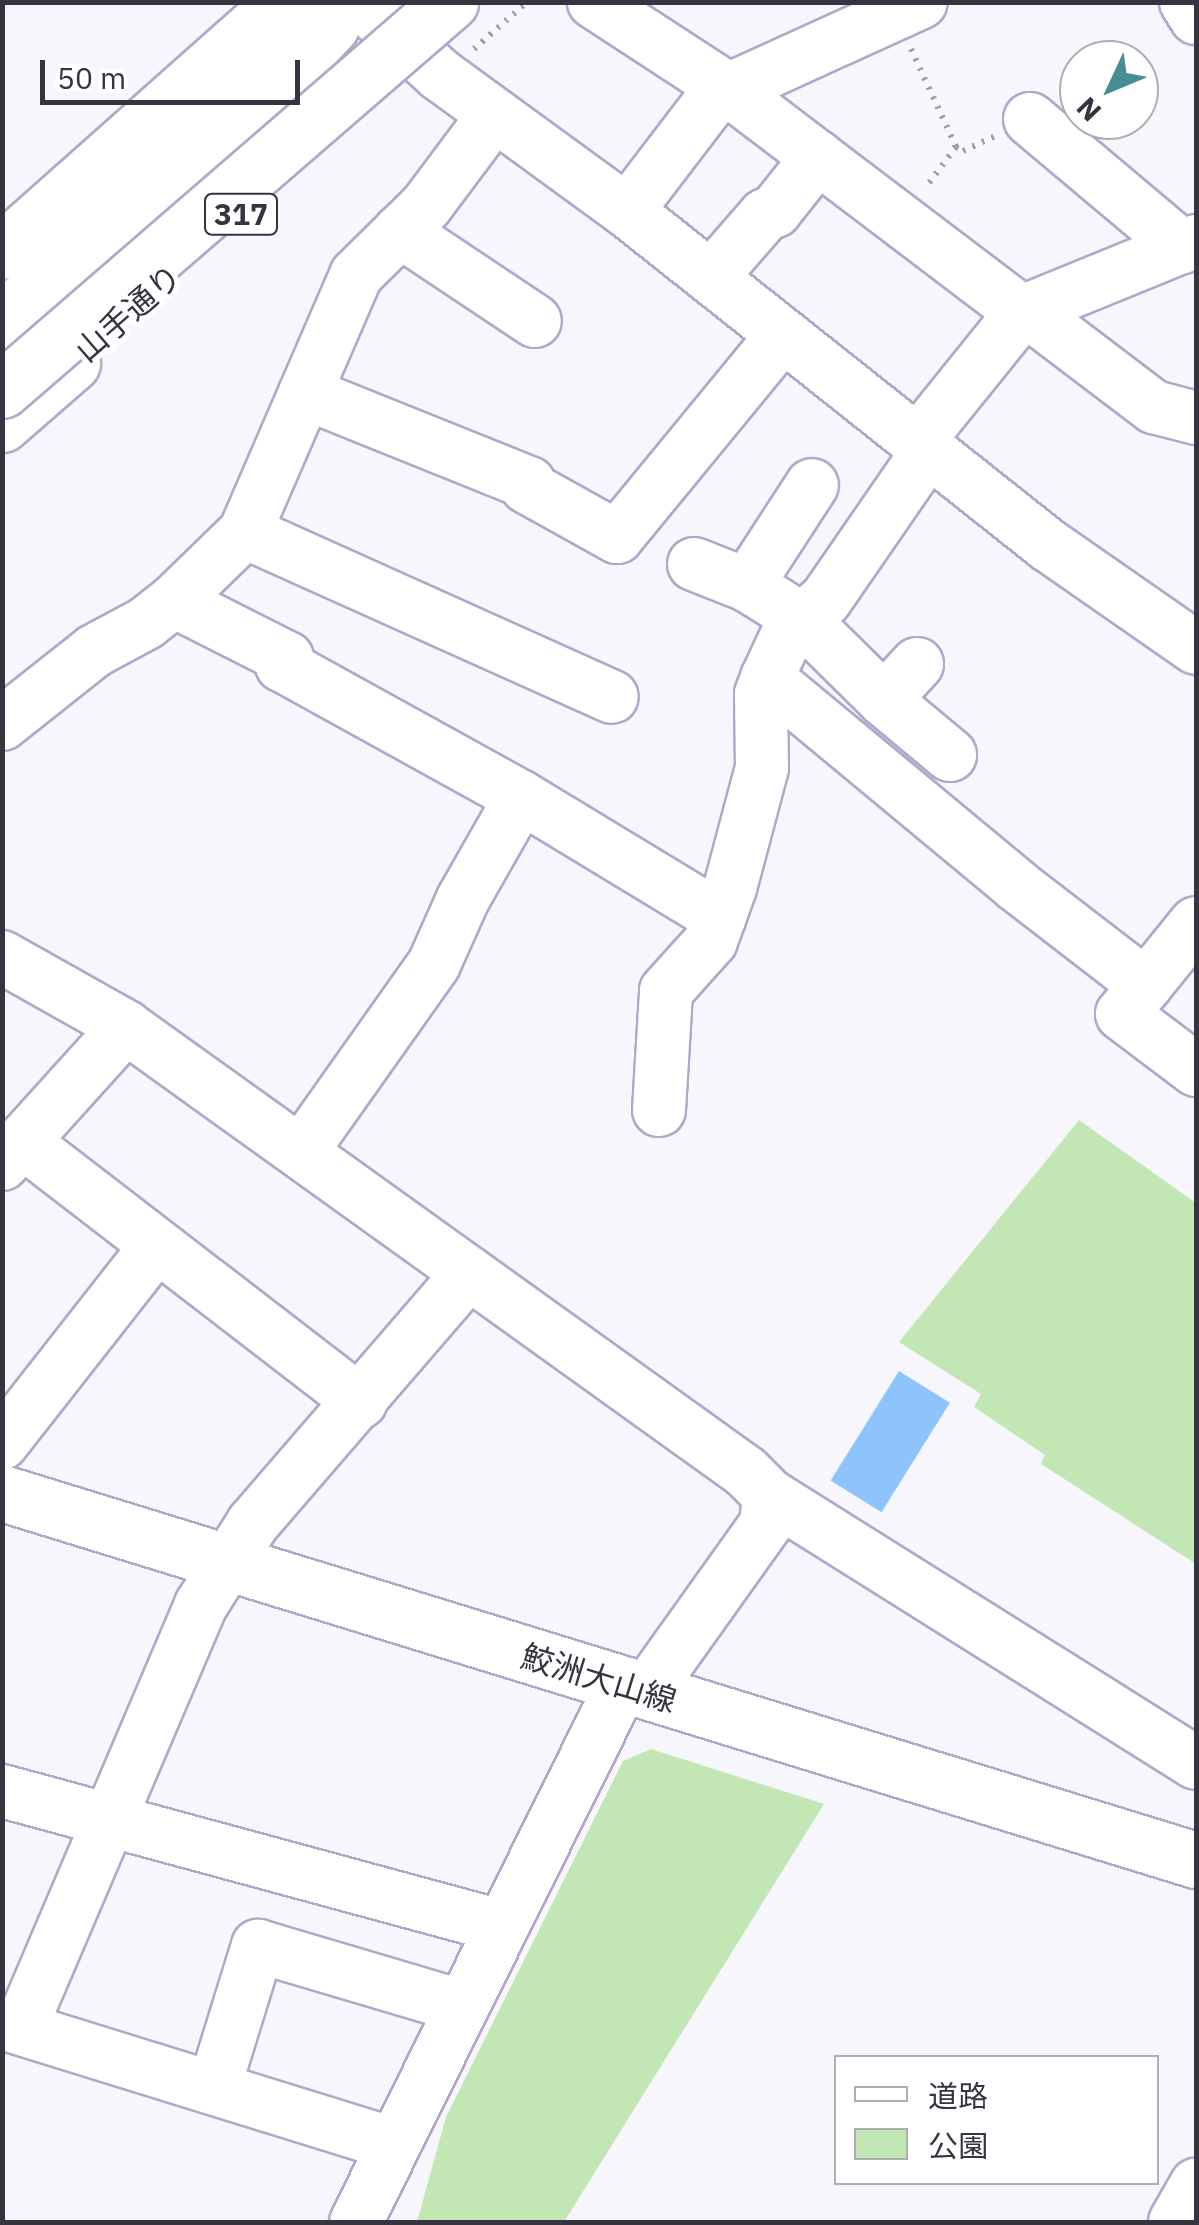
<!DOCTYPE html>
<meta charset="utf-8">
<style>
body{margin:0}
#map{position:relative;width:1199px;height:2225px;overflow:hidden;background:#f8f6fd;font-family:"IBM Plex Sans","Noto Sans JP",sans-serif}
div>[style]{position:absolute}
.green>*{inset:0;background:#c2e7b5}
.water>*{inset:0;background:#8dc4fc;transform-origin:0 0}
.path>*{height:6px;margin-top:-3px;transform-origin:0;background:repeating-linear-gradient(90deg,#9f9da7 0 2.5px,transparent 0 10.5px)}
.roads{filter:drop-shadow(2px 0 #b0a8ca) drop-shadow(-2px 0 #b0a8ca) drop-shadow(0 2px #b0a8ca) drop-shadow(0 -2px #b0a8ca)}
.minor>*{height:52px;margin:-26px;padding:0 26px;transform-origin:26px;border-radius:26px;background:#fff}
.major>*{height:55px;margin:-27.5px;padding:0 27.5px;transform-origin:27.5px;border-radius:27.5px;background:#fff}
.highway>*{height:55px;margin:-27.5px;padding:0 27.5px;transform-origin:27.5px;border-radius:27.5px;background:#fff}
.bridges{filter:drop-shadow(2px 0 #b0a8ca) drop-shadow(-2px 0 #b0a8ca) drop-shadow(0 2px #b0a8ca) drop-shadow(0 -2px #b0a8ca)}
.highway-bridge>*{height:55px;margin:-27.5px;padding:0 27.5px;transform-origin:27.5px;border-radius:27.5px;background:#fff}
span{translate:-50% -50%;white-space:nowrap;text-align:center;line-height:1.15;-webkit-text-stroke:10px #fff;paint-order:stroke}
.shield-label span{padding:2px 8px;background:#fff;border:2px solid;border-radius:8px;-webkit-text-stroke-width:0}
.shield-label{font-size:30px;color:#373442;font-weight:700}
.street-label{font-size:32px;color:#373442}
.frame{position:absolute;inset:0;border:5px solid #373442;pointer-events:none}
.legend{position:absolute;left:834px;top:2055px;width:325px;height:130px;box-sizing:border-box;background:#fff;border:2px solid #afaeb3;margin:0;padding:12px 18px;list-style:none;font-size:30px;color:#373442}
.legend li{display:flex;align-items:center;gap:20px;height:50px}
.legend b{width:50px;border:2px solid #afaeb3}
.north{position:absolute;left:1059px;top:40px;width:100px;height:100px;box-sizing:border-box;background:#fff;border:2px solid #afaeb3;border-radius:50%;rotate:226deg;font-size:28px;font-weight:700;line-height:40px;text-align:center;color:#373442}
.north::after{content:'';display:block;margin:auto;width:35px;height:45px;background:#468d94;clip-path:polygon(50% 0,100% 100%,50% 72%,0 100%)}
.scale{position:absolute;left:40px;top:60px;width:260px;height:45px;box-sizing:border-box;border:5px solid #373442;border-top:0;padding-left:12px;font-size:30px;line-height:35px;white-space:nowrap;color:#373442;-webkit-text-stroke:8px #fff;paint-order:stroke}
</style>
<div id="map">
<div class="green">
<div style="clip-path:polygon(1079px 1120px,1196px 1203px,1196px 1564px,1041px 1464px,1045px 1455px,974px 1407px,981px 1394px,899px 1342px)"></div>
<div style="clip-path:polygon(651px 1749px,824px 1804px,564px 2222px,417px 2222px,446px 2117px,623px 1761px)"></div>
</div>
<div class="water">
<div style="left:899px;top:1371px;width:60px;height:129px;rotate:32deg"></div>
</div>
<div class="path">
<div style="left:474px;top:49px;width:71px;rotate:-41.6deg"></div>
<div style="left:911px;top:49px;width:108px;rotate:65.3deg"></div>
<div style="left:956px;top:147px;width:50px;rotate:126.9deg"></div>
<div style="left:956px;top:147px;width:8px;rotate:30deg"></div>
<div style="left:963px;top:151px;width:35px;rotate:-25deg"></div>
</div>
<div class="roads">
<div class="minor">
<div style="left:360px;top:2px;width:107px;rotate:42.3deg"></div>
<div style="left:439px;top:74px;width:233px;rotate:36.1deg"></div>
<div style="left:627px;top:211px;width:537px;rotate:38.43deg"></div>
<div style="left:1048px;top:545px;width:180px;rotate:34.8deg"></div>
<div style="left:594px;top:2px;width:161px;rotate:33.1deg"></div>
<div style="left:729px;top:90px;width:368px;rotate:37.2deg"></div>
<div style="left:1186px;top:2px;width:19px;rotate:58deg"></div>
<div style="left:1030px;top:119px;width:199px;rotate:40.1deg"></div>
<div style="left:627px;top:211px;width:145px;rotate:-52.6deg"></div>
<div style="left:715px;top:96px;width:226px;rotate:-24.5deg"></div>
<div style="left:400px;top:231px;width:162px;rotate:33.7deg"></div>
<div style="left:711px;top:277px;width:82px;rotate:-48.9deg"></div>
<div style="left:765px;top:215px;width:11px;rotate:-22deg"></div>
<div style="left:775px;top:211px;width:69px;rotate:-51.5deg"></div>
<div style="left:1026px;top:310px;width:161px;rotate:37.2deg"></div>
<div style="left:1154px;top:407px;width:43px;rotate:14.7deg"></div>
<div style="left:305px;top:393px;width:241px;rotate:21.9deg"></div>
<div style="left:529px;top:483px;width:4px;rotate:117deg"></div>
<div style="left:527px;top:487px;width:103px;rotate:29.1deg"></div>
<div style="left:617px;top:537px;width:261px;rotate:-50.6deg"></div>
<div style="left:917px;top:442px;width:167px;rotate:-51.1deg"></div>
<div style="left:1022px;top:312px;width:188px;rotate:-22.2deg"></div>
<div style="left:245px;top:532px;width:402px;rotate:24.2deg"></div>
<div style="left:694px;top:564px;width:57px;rotate:21.6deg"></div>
<div style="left:747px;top:585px;width:66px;rotate:32deg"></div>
<div style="left:803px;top:620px;width:114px;rotate:44.6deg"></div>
<div style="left:747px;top:585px;width:119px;rotate:-57deg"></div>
<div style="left:174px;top:601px;width:127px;rotate:26.8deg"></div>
<div style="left:287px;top:658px;width:9px;rotate:126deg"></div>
<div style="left:282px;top:665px;width:273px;rotate:28.9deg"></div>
<div style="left:521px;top:797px;width:232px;rotate:31.2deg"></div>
<div style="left:917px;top:664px;width:49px;rotate:132.5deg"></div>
<div style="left:884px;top:700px;width:86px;rotate:39.8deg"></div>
<div style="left:767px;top:678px;width:324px;rotate:39.7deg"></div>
<div style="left:1016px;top:885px;width:164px;rotate:37.6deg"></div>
<div style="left:2px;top:724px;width:117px;rotate:-38.4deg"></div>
<div style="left:94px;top:651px;width:59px;rotate:-28.3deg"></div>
<div style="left:146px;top:623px;width:36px;rotate:-38deg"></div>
<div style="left:174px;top:601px;width:99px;rotate:-44.2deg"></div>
<div style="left:245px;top:532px;width:280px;rotate:-66.6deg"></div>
<div style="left:356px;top:275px;width:98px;rotate:-44.6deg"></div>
<div style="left:426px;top:206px;width:114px;rotate:-53.2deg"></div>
<div style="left:1196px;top:923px;width:117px;rotate:129.1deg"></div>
<div style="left:1122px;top:1014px;width:93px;rotate:37.1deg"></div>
<div style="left:2px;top:957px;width:142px;rotate:29.4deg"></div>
<div style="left:126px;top:1027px;width:763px;rotate:35.67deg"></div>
<div style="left:746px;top:1472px;width:33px;rotate:45deg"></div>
<div style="left:769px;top:1495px;width:29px;rotate:96deg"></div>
<div style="left:766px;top:1524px;width:206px;rotate:125.5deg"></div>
<div style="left:659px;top:1110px;width:119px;rotate:-86.6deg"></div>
<div style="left:666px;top:991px;width:67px;rotate:-48deg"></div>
<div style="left:711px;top:941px;width:56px;rotate:-70.3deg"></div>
<div style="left:730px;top:888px;width:124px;rotate:-75.1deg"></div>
<div style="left:762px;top:768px;width:74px;rotate:-90.8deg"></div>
<div style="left:761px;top:694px;width:17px;rotate:-69deg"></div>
<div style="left:767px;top:678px;width:50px;rotate:-65deg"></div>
<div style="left:788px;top:633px;width:51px;rotate:-41.8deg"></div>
<div style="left:826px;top:599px;width:180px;rotate:-55.4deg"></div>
<div style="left:23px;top:1142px;width:426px;rotate:37.6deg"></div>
<div style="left:301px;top:1152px;width:230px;rotate:-54.7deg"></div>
<div style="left:434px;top:964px;width:71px;rotate:-66deg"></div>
<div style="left:463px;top:899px;width:117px;rotate:-60.4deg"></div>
<div style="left:2px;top:1164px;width:185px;rotate:-47.9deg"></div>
<div style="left:2px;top:1443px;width:251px;rotate:-51.9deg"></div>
<div style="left:769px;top:1495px;width:504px;rotate:32.11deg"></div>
<div style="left:2px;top:1791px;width:516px;rotate:15.17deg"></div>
<div style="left:2px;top:2023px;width:409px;rotate:17.2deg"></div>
<div style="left:21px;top:2027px;width:459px;rotate:-66.9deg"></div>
<div style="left:201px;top:1605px;width:97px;rotate:-57.6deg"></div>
<div style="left:253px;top:1523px;width:330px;rotate:-49.2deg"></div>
<div style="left:214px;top:2088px;width:149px;rotate:-72.8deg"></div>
<div style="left:258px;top:1946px;width:212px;rotate:16.5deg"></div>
<div style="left:356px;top:2222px;width:599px;rotate:-63.65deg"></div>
<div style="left:1175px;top:2222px;width:43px;rotate:-60.4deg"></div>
</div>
<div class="major">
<div style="left:2px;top:251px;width:375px;rotate:-41.6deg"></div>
<div style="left:2px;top:424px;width:93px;rotate:-41.1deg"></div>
<div style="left:2px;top:1493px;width:1249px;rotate:17.09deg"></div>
</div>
<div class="highway">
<div style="left:2px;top:320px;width:417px;rotate:-41.5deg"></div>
<div style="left:314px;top:44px;width:25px;rotate:-47deg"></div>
<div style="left:331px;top:26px;width:25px;rotate:-78deg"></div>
</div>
</div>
<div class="bridges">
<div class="highway-bridge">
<div style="left:2px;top:390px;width:593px;rotate:-40.89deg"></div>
</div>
</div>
<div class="shield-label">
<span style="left:241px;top:214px">317</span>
</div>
<div class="street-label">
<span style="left:128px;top:313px;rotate:-41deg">山手通り</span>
<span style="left:599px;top:1678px;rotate:17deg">鮫洲大山線</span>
</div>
<div class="frame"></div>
<ul class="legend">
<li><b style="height:12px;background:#fff"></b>道路</li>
<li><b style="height:28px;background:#c2e7b5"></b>公園</li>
</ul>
<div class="north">N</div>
<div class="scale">50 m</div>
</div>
